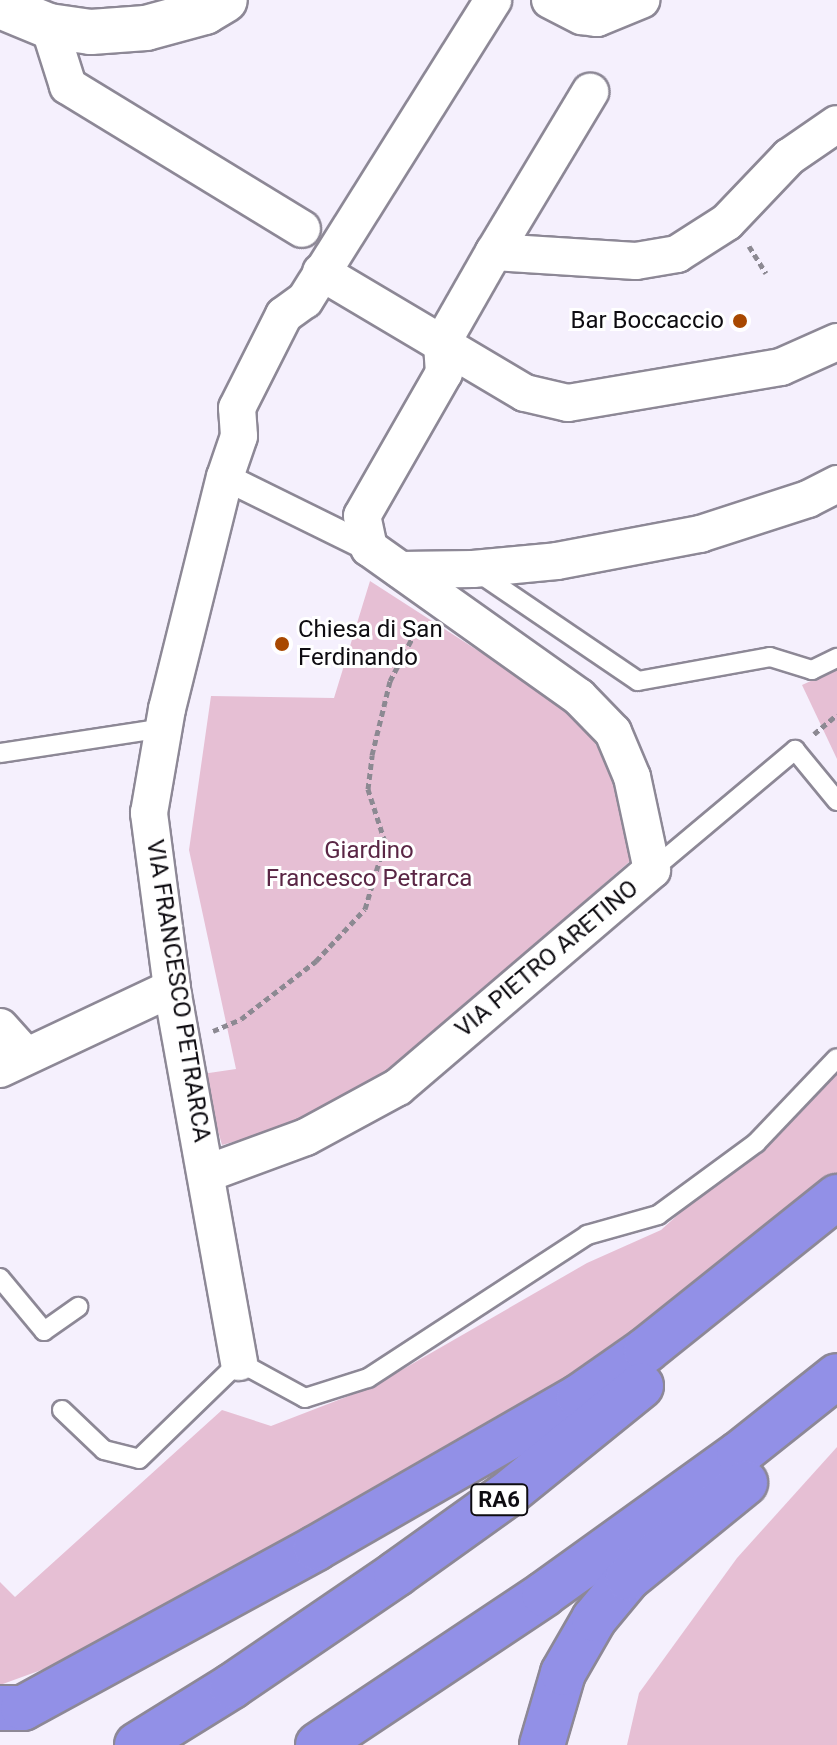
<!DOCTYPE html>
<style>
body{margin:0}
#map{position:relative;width:837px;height:1745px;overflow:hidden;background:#f5f0fd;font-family:Roboto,sans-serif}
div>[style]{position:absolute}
.green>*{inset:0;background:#e6bfd4}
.path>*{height:5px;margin-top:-2.5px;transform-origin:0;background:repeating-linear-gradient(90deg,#8c8992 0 6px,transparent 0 10px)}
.roads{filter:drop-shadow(2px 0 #8d8896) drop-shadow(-2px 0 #8d8896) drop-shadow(0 2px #8d8896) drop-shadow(0 -2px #8d8896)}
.service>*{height:18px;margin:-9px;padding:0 9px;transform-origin:9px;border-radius:9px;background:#fff}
.pedestrian>*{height:26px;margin:-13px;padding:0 13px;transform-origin:13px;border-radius:13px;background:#fff}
.minor>*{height:36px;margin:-18px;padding:0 18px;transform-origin:18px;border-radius:18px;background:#fff}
.secondary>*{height:44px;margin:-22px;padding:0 22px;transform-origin:22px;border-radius:22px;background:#fff}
.motorway>*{height:44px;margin:-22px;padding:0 22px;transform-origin:22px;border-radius:22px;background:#9290e7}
.dots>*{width:22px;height:22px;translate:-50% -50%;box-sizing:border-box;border:4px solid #fff;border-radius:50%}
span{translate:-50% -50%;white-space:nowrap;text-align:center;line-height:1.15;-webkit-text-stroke:6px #fff;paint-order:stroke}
.shield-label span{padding:2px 6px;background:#fff;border:2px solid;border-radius:6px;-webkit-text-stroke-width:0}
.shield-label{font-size:22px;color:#0e0c11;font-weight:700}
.poi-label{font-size:24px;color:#0e0c11}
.right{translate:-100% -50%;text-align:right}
.left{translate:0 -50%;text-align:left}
.park-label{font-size:24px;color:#5a2645}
.street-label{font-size:24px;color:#0e0c11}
</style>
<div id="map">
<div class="green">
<div style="clip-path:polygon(370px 581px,522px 679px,583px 724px,616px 777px,631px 835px,629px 862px,388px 1073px,303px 1123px,222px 1145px,202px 1074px,236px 1069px,189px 850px,211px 696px,334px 698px)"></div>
<div style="clip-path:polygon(837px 669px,837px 759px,802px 685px)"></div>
<div style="clip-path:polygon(837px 1071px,837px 1180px,622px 1356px,88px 1653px,0 1685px,0 1582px,15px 1597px,222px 1410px,271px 1426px,372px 1387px,587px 1263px,661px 1230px)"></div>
<div style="clip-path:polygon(837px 1447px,837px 1745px,627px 1745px,639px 1693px,737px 1558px)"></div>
</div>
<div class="path">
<div style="left:749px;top:246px;width:32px;rotate:58deg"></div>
<div style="left:814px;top:734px;width:30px;rotate:-40deg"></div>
<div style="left:213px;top:1031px;width:30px;rotate:-23deg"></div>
<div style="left:241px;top:1019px;width:95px;rotate:-37.7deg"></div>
<div style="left:316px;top:961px;width:71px;rotate:-46.7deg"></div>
<div style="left:365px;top:909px;width:70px;rotate:-73.4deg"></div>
<div style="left:385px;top:842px;width:56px;rotate:-107.8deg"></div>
<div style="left:368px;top:789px;width:34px;rotate:-83deg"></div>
<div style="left:372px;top:755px;width:76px;rotate:-76.3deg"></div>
<div style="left:390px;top:681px;width:65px;rotate:-62.7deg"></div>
</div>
<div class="roads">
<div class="service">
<div style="left:479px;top:573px;width:192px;rotate:34.2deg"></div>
<div style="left:638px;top:681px;width:134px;rotate:-10.3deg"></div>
<div style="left:770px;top:657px;width:44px;rotate:17.2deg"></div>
<div style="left:812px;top:670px;width:28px;rotate:-26deg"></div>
<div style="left:0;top:753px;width:166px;rotate:-8.7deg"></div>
<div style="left:652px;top:870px;width:187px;rotate:-40deg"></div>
<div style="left:795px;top:750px;width:66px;rotate:50.5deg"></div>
<div style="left:0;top:1278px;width:69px;rotate:50.3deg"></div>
<div style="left:44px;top:1331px;width:42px;rotate:-35.2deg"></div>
<div style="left:62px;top:1410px;width:58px;rotate:43.6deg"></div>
<div style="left:104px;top:1450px;width:36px;rotate:14deg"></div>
<div style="left:139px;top:1459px;width:139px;rotate:-44.1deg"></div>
<div style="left:239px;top:1362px;width:75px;rotate:28.6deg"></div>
<div style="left:305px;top:1398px;width:66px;rotate:-17.6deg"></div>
<div style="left:368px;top:1378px;width:262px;rotate:-33.1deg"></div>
<div style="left:587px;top:1235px;width:74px;rotate:-15.7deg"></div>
<div style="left:658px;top:1215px;width:122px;rotate:-36.3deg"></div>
<div style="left:756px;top:1143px;width:117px;rotate:-46.4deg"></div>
</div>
<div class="pedestrian">
<div style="left:225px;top:477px;width:161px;rotate:26.2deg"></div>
</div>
<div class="minor">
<div style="left:550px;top:0;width:36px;rotate:27deg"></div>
<div style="left:582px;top:16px;width:15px;rotate:8deg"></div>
<div style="left:597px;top:18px;width:48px;rotate:-22.2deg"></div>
<div style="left:49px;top:26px;width:63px;rotate:72.4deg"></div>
<div style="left:68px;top:86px;width:274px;rotate:31.4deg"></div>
<div style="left:494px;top:252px;width:187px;rotate:-59deg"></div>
<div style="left:321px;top:272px;width:237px;rotate:30.7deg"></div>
<div style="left:525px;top:393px;width:44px;rotate:13.1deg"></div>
<div style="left:568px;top:403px;width:216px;rotate:-9.6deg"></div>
<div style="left:781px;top:367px;width:61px;rotate:-24.1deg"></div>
<div style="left:401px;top:570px;width:72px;rotate:-0.8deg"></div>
<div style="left:473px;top:569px;width:84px;rotate:-5.4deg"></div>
<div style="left:557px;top:561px;width:146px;rotate:-10.7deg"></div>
<div style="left:700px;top:534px;width:114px;rotate:-18deg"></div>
<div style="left:808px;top:499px;width:33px;rotate:-27deg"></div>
<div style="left:0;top:1027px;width:39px;rotate:48deg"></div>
<div style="left:0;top:1069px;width:190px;rotate:-25.2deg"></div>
<div style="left:208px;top:1173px;width:104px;rotate:-20.2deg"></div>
<div style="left:306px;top:1137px;width:105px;rotate:-28.5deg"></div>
<div style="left:398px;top:1087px;width:334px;rotate:-40.5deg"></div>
<div style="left:652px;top:870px;width:95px;rotate:-102.1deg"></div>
<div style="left:632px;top:777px;width:49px;rotate:-112.9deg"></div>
<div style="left:613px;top:732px;width:49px;rotate:-134.2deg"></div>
<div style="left:579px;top:697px;width:257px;rotate:-144.6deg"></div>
<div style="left:369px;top:548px;width:33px;rotate:-102deg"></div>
<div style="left:362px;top:516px;width:165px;rotate:-60.2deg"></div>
<div style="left:444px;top:373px;width:30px;rotate:-94deg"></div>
<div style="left:442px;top:343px;width:105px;rotate:-60.3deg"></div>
<div style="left:494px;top:252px;width:142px;rotate:3.6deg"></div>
<div style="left:636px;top:261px;width:42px;rotate:-9.7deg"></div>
<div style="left:677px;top:254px;width:59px;rotate:-32.6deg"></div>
<div style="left:727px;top:222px;width:90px;rotate:-46.4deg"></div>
<div style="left:789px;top:157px;width:58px;rotate:-34.5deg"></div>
<div style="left:239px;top:1362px;width:380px;rotate:-100.2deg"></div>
<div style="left:172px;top:988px;width:177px;rotate:-97.5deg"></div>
<div style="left:149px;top:813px;width:106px;rotate:-80.2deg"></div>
<div style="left:167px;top:709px;width:239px;rotate:-76deg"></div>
<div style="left:225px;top:477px;width:43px;rotate:-71.1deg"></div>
<div style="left:239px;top:436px;width:28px;rotate:-94deg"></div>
<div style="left:237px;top:408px;width:104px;rotate:-63.2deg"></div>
<div style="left:284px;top:315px;width:26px;rotate:-36deg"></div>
<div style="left:305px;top:300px;width:354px;rotate:-57.9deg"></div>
</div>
<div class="secondary">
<div style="left:0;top:6px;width:53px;rotate:22.2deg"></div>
<div style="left:49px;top:26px;width:42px;rotate:8.1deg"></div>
<div style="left:91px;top:32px;width:55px;rotate:-4.2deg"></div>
<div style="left:146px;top:28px;width:61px;rotate:-15.2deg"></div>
<div style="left:205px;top:12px;width:23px;rotate:-31deg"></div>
</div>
<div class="motorway">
<div style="left:0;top:1708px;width:23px"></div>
<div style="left:23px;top:1708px;width:334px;rotate:-28.6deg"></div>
<div style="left:316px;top:1548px;width:303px;rotate:-29.9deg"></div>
<div style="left:579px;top:1397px;width:82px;rotate:-35deg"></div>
<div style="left:646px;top:1350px;width:245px;rotate:-38.7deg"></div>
<div style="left:137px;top:1745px;width:112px;rotate:-31.8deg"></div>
<div style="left:232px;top:1686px;width:199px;rotate:-34.3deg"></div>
<div style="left:396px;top:1574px;width:134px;rotate:-35.6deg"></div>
<div style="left:505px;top:1496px;width:175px;rotate:-39deg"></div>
<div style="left:318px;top:1745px;width:272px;rotate:-33.7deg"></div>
<div style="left:544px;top:1594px;width:240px;rotate:-35.7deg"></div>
<div style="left:739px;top:1454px;width:125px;rotate:-38.5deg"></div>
<div style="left:542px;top:1745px;width:75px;rotate:-73.7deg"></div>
<div style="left:563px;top:1673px;width:62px;rotate:-60.1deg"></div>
<div style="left:594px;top:1619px;width:53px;rotate:-50.3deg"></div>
<div style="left:628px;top:1578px;width:151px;rotate:-39.1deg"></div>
</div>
</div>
<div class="dots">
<div style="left:740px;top:321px;background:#a84800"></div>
<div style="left:282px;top:644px;background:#a84800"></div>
</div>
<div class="shield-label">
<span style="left:499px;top:1500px">RA6</span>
</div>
<div class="poi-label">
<span class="right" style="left:724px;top:321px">Bar Boccaccio</span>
<span class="left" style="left:298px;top:644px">Chiesa di San<br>Ferdinando</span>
</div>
<div class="park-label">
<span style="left:369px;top:865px">Giardino<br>Francesco Petrarca</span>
</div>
<div class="street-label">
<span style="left:547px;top:959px;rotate:-40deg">VIA PIETRO ARETINO</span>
<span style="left:178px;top:991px;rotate:81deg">VIA FRANCESCO PETRARCA</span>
</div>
</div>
